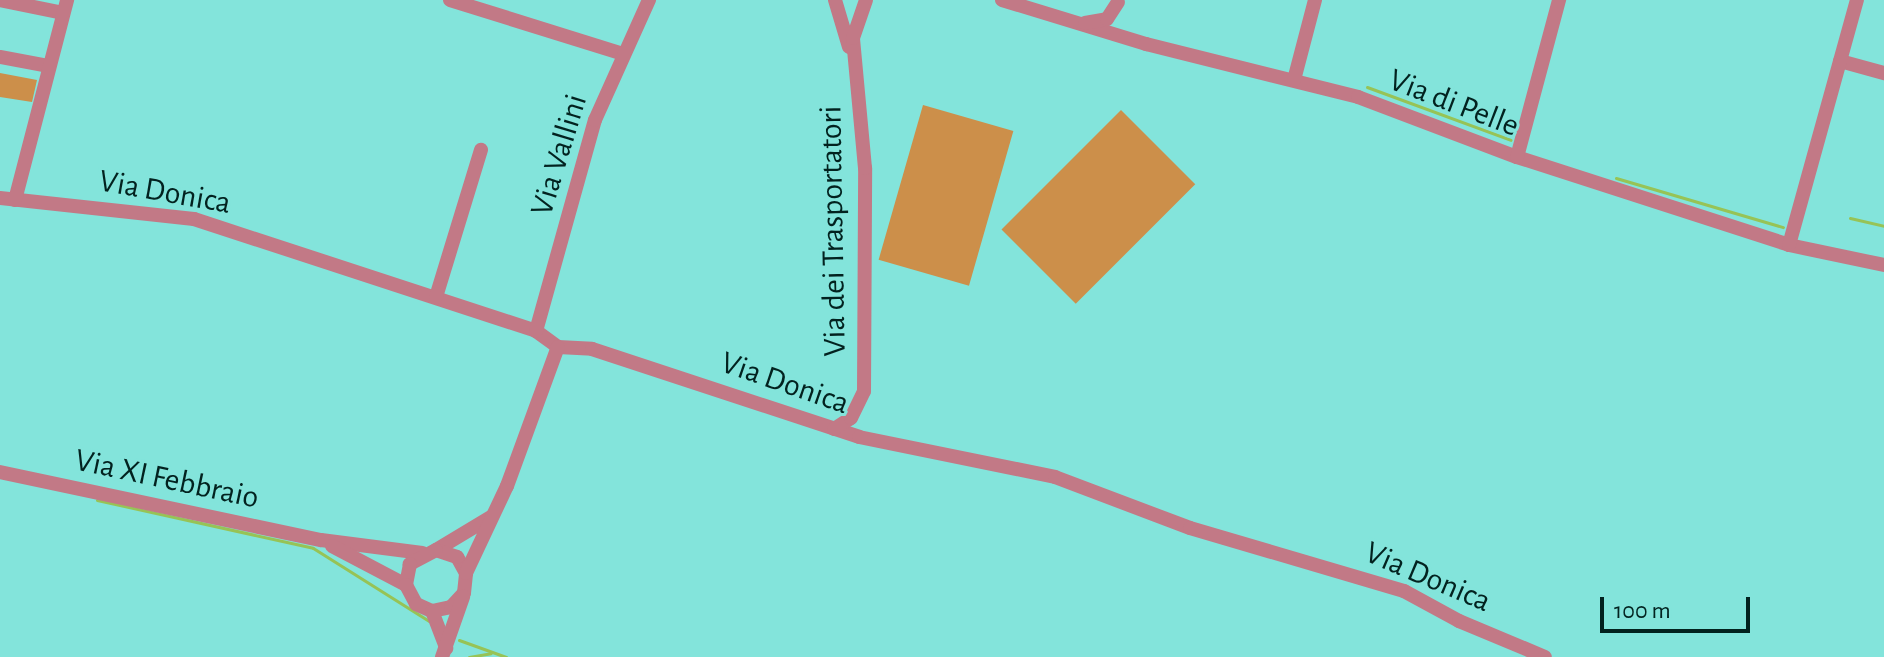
<!DOCTYPE html>
<style>
body{margin:0}
#map{position:relative;width:1884px;height:657px;overflow:hidden;background:#83e4db;font-family:"Alegreya Sans",sans-serif}
div>[style]{position:absolute}
.green>*{inset:0;background:#cc8f4a;transform-origin:0 0}
.stream>*{height:3px;margin:-1.5px;padding:0 1.5px;transform-origin:1.5px;border-radius:1.5px;background:#97c356}
.minor>*{height:14px;margin:-7px;padding:0 7px;transform-origin:7px;border-radius:7px;background:#c27986}
span{translate:-50% -50%;white-space:nowrap;text-align:center;line-height:1.15;-webkit-text-stroke:6px #83e4db;paint-order:stroke}
.street-label{font-size:32px;color:#02221f}
.scale{position:absolute;left:1600px;top:597px;width:150px;height:36px;box-sizing:border-box;border:4px solid #02221f;border-top:0;padding-left:10px;font-size:24px;line-height:28px;white-space:nowrap;color:#02221f;-webkit-text-stroke:6px #83e4db;paint-order:stroke}
</style>
<div id="map">
<div class="green">
<div style="clip-path:polygon(0 73px,37px 80px,32px 102px,0 97px)"></div>
<div style="left:923px;top:105px;width:94px;height:161px;rotate:16deg"></div>
<div style="left:1121px;top:110px;width:105px;height:169px;rotate:45deg"></div>
</div>
<div class="stream">
<div style="left:1367px;top:87px;width:153px;rotate:20.2deg"></div>
<div style="left:1616px;top:178px;width:174px;rotate:16.4deg"></div>
<div style="left:1850px;top:218px;width:35px;rotate:13deg"></div>
<div style="left:97px;top:500px;width:221px;rotate:12.5deg"></div>
<div style="left:313px;top:548px;width:137px;rotate:32.2deg"></div>
<div style="left:459px;top:640px;width:50px;rotate:19.9deg"></div>
<div style="left:469px;top:657px;width:22px;rotate:-10deg"></div>
</div>
<div class="minor">
<div style="left:0;top:0;width:64px;rotate:11.7deg"></div>
<div style="left:450px;top:0;width:181px;rotate:17.3deg"></div>
<div style="left:835px;top:0;width:49px;rotate:73.4deg"></div>
<div style="left:1002px;top:0;width:151px;rotate:17deg"></div>
<div style="left:1146px;top:44px;width:219px;rotate:14deg"></div>
<div style="left:1358px;top:97px;width:170px;rotate:20.7deg"></div>
<div style="left:1517px;top:157px;width:286px;rotate:17.9deg"></div>
<div style="left:1789px;top:245px;width:97px;rotate:11.9deg"></div>
<div style="left:1085px;top:23px;width:22px;rotate:-10deg"></div>
<div style="left:1107px;top:19px;width:20px;rotate:-57deg"></div>
<div style="left:0;top:57px;width:50px;rotate:10.4deg"></div>
<div style="left:1840px;top:61px;width:46px;rotate:15.3deg"></div>
<div style="left:1294px;top:80px;width:83px;rotate:-75.3deg"></div>
<div style="left:1517px;top:157px;width:163px;rotate:-75deg"></div>
<div style="left:0;top:198px;width:195px;rotate:6.2deg"></div>
<div style="left:194px;top:219px;width:360px;rotate:18.1deg"></div>
<div style="left:536px;top:331px;width:27px;rotate:36deg"></div>
<div style="left:558px;top:347px;width:34px;rotate:3deg"></div>
<div style="left:592px;top:349px;width:281px;rotate:18.2deg"></div>
<div style="left:859px;top:437px;width:200px;rotate:11.5deg"></div>
<div style="left:1055px;top:477px;width:144px;rotate:20.7deg"></div>
<div style="left:1190px;top:528px;width:223px;rotate:16.4deg"></div>
<div style="left:1404px;top:591px;width:63px;rotate:28.6deg"></div>
<div style="left:1459px;top:621px;width:93px;rotate:22.7deg"></div>
<div style="left:15px;top:200px;width:207px;rotate:-75.4deg"></div>
<div style="left:1789px;top:245px;width:254px;rotate:-74.5deg"></div>
<div style="left:436px;top:297px;width:154px;rotate:-73deg"></div>
<div style="left:536px;top:331px;width:219px;rotate:-74.4deg"></div>
<div style="left:595px;top:120px;width:132px;rotate:-65.8deg"></div>
<div style="left:834px;top:429px;width:20px;rotate:-33deg"></div>
<div style="left:851px;top:418px;width:30px;rotate:-64deg"></div>
<div style="left:864px;top:391px;width:223px;rotate:-89.7deg"></div>
<div style="left:865px;top:168px;width:131px;rotate:-95.3deg"></div>
<div style="left:853px;top:38px;width:40px;rotate:-71.1deg"></div>
<div style="left:0;top:472px;width:328px;rotate:12deg"></div>
<div style="left:321px;top:540px;width:102px;rotate:7.3deg"></div>
<div style="left:332px;top:546px;width:84px;rotate:27.8deg"></div>
<div style="left:436px;top:550px;width:64px;rotate:-31deg"></div>
<div style="left:466px;top:573px;width:18px;rotate:-119deg"></div>
<div style="left:457px;top:557px;width:22px;rotate:-162deg"></div>
<div style="left:436px;top:550px;width:30px;rotate:152deg"></div>
<div style="left:410px;top:564px;width:21px;rotate:101deg"></div>
<div style="left:406px;top:585px;width:21px;rotate:62deg"></div>
<div style="left:416px;top:604px;width:17px;rotate:24deg"></div>
<div style="left:432px;top:611px;width:19px;rotate:-12deg"></div>
<div style="left:451px;top:607px;width:19px;rotate:-47deg"></div>
<div style="left:464px;top:593px;width:20px;rotate:-84deg"></div>
<div style="left:466px;top:573px;width:96px;rotate:-64.8deg"></div>
<div style="left:507px;top:486px;width:148px;rotate:-69.9deg"></div>
<div style="left:432px;top:611px;width:40px;rotate:69deg"></div>
<div style="left:442px;top:657px;width:64px;rotate:-70.7deg"></div>
</div>
<div class="street-label">
<span style="left:1454px;top:103px;rotate:21deg">Via di Pelle</span>
<span style="left:559px;top:155px;rotate:-73deg">Via Vallini</span>
<span style="left:165px;top:192px;rotate:10deg">Via Donica</span>
<span style="left:833px;top:231px;rotate:-91deg">Via dei Trasportatori</span>
<span style="left:785px;top:383px;rotate:19deg">Via Donica</span>
<span style="left:167px;top:479px;rotate:12deg">Via XI Febbraio</span>
<span style="left:1428px;top:577px;rotate:23deg">Via Donica</span>
</div>
<div class="scale">100 m</div>
</div>
